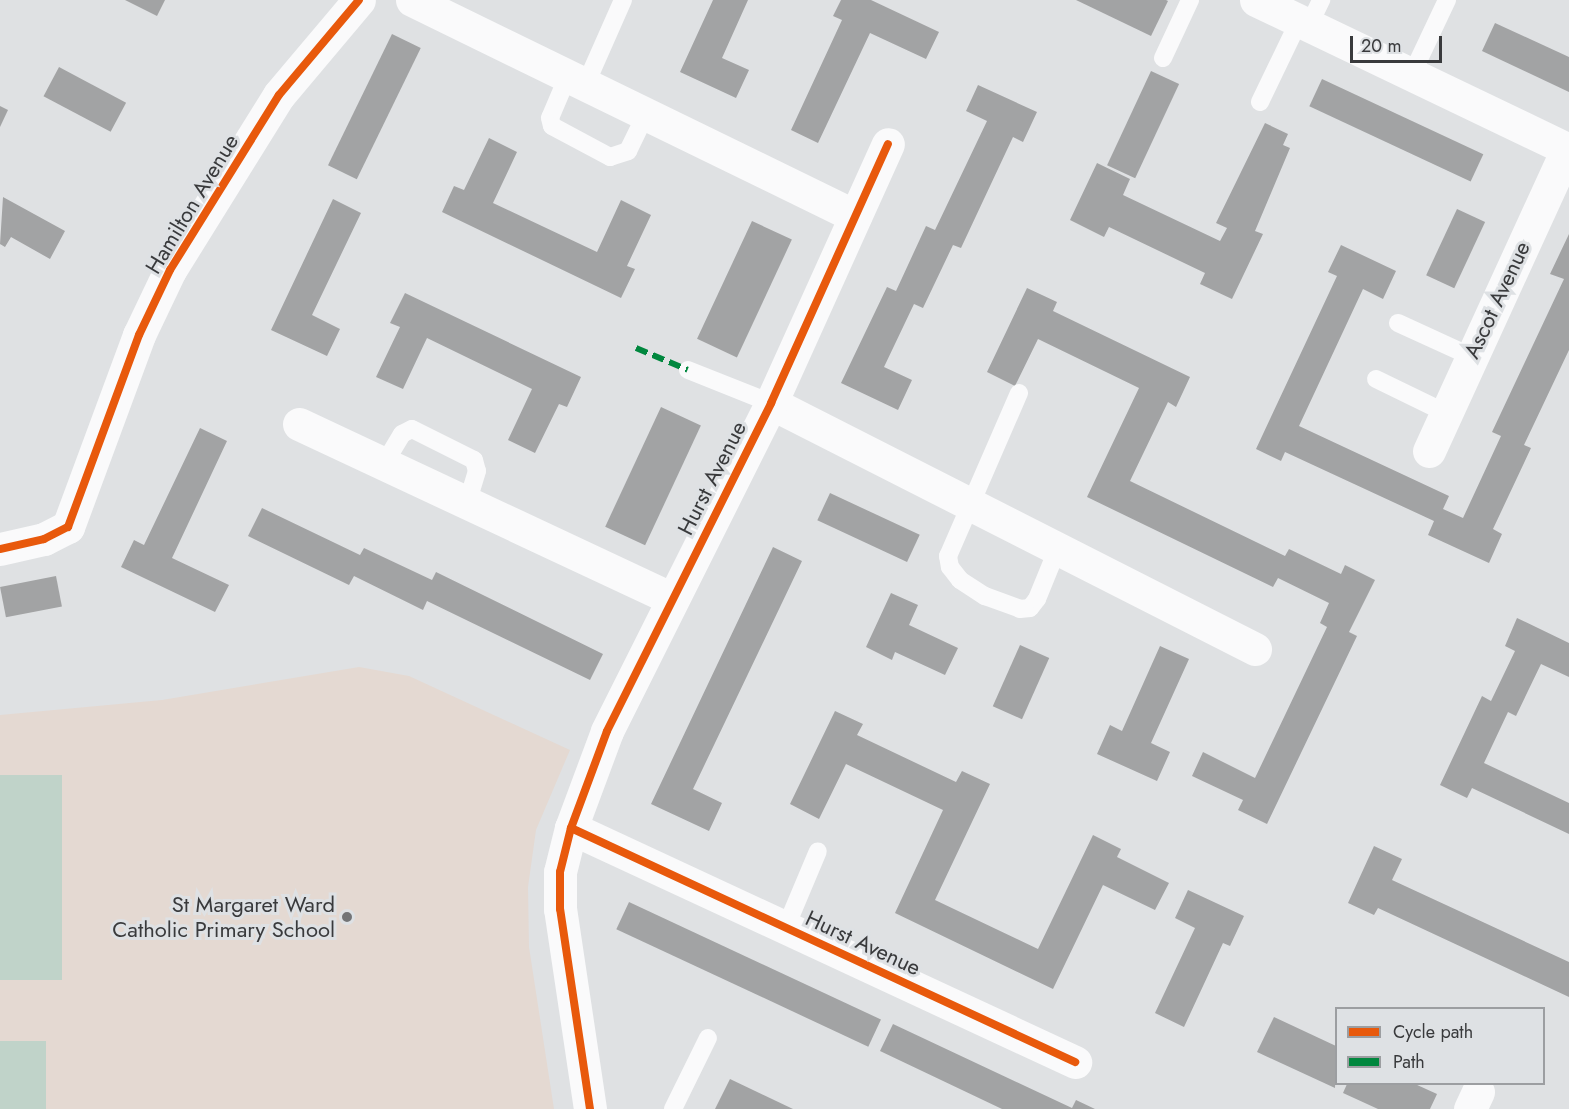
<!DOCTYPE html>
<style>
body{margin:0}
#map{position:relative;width:1569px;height:1109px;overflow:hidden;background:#dfe1e3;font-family:Jost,sans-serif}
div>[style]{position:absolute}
.education>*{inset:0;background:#e4d9d2}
.green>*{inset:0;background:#c0d3c9;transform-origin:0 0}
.building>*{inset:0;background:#a2a3a4;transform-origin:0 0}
.service>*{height:18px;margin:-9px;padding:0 9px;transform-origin:9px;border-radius:9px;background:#fafafb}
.minor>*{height:33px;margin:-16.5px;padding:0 16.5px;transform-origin:16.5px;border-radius:16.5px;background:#fafafb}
.quiet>*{height:6px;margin-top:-3px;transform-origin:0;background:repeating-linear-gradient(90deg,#00873e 0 12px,transparent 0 18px)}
.cycleway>*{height:8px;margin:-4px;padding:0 4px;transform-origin:4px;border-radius:4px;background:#e8590c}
.dots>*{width:16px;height:16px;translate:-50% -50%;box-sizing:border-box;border:3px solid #dee1e4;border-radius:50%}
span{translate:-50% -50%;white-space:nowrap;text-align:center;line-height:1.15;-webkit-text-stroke:6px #dee1e4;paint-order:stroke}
.street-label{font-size:22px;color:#393a3c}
.poi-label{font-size:22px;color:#393a3c}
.right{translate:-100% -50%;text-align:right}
.legend{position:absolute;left:1335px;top:1007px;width:210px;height:78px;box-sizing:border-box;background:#dee1e4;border:2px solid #9c9ea1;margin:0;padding:8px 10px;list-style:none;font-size:18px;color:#393a3c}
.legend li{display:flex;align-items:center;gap:12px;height:30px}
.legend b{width:30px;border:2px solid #9c9ea1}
.scale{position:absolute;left:1350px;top:36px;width:92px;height:27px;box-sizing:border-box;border:3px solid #393a3c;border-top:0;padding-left:8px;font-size:18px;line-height:21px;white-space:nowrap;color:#393a3c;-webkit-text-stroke:4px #dee1e4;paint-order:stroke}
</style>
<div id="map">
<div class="education">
<div style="clip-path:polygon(359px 667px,409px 676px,570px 750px,536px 830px,528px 887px,529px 947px,554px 1109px,0 1109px,0 715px,162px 700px)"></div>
</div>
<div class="green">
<div style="left:0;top:775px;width:62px;height:205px"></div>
<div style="left:0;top:1041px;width:46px;height:68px"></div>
</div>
<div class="building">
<div style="clip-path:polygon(125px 0,165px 0,157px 16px)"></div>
<div style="clip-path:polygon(713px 0,748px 0,722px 58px,749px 70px,736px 98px,680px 72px)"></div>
<div style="clip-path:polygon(841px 0,871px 0,939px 32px,926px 59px,870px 33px,818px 143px,791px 130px,842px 20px,833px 16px)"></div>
<div style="clip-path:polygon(1076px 0,1166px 0,1168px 1px,1151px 36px)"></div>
<div style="clip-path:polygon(1495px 23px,1569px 57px,1569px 92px,1482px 51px)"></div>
<div style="left:392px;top:34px;width:32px;height:146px;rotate:26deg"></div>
<div style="left:59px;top:67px;width:76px;height:33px;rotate:28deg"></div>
<div style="left:1151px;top:71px;width:31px;height:104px;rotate:25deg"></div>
<div style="left:1322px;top:79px;width:178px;height:30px;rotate:25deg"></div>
<div style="clip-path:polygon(978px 85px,1037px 112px,1023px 142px,1013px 137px,961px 248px,953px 245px,923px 308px,914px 304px,884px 367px,912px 380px,898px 410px,841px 383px,887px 287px,896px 291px,926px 226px,935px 230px,987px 121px,966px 111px)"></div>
<div style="clip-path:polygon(0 106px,8px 110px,0 127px)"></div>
<div style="clip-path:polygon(1265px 123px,1288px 134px,1283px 145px,1290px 148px,1255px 231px,1263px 234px,1232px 299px,1200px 284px,1205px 273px,1109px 227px,1104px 237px,1070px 220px,1097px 163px,1130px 179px,1123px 195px,1220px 241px,1227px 228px,1216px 223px)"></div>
<div style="clip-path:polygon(489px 138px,517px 152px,493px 203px,597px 252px,621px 200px,651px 215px,627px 266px,635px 269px,621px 298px,442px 212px,454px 186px,464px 190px)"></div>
<div style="clip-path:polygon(3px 197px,65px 231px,50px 259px,11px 237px,5px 247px,0 244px)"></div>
<div style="clip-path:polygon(333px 199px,361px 213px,312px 315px,340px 329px,327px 356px,271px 330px)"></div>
<div style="left:1457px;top:209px;width:31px;height:73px;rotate:25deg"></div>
<div style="left:752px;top:221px;width:44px;height:130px;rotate:25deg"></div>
<div style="clip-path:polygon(1569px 234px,1569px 350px,1524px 445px,1531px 448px,1493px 529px,1502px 534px,1489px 563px,1428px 535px,1434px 521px,1285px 452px,1281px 461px,1256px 449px,1337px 276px,1328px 272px,1341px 245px,1396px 271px,1383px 299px,1363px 289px,1299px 426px,1449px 496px,1443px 509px,1463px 518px,1501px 436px,1492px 432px,1564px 279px,1550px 274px)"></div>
<div style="clip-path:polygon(1027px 288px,1057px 302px,1053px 311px,1190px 377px,1176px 407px,1168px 402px,1130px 481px,1285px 556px,1289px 549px,1341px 574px,1345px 565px,1375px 580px,1349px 632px,1357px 636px,1267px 824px,1238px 810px,1243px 800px,1192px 776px,1203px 752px,1255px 778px,1327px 627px,1320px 623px,1329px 603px,1278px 578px,1273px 587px,1087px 497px,1139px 388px,1038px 339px,1015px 386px,987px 372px)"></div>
<div style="clip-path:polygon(405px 293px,581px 377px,567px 407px,559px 404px,535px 453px,508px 440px,532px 389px,427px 338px,403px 389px,376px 377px,400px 327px,390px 323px)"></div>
<div style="left:661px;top:407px;width:44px;height:132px;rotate:25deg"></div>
<div style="clip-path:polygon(200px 428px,227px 441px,172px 558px,229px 585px,215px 612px,121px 567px,134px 540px,144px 545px)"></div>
<div style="left:830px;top:493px;width:99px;height:30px;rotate:25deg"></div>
<div style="clip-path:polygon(262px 508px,360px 555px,364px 548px,432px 580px,436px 572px,603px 654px,590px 680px,427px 601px,423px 610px,354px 576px,349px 585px,248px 536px)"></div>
<div style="clip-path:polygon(773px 547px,802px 561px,693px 789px,722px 803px,709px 831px,651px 804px)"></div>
<div style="left:56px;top:576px;width:31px;height:57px;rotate:79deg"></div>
<div style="clip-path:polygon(891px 593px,918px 605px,909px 625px,958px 648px,945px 675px,895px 652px,892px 660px,866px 647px)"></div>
<div style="clip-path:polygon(1517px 618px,1569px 643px,1569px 677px,1541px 664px,1516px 716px,1508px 712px,1484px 763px,1569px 803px,1569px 834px,1472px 788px,1467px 798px,1440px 785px,1482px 696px,1491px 701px,1515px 651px,1505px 646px)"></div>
<div style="left:1020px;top:645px;width:32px;height:67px;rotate:24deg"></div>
<div style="clip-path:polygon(1160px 646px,1189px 659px,1151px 743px,1170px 752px,1157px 781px,1097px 754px,1110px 725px,1122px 731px)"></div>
<div style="clip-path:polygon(835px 711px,863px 724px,857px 735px,956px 782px,962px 771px,990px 784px,935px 900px,1038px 949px,1093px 835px,1121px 849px,1117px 857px,1169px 883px,1155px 910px,1103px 885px,1053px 989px,895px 913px,943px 810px,846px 764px,819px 819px,790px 804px)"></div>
<div style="clip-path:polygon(1374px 846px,1402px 859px,1392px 880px,1569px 962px,1569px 997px,1378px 908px,1374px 915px,1348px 903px)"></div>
<div style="clip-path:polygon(1188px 890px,1244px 916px,1230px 946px,1223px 943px,1184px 1027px,1155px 1013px,1195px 928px,1175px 918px)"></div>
<div style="left:629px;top:902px;width:278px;height:30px;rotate:25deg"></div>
<div style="clip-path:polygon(1274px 1017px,1336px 1046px,1335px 1088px,1257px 1052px)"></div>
<div style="clip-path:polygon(893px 1024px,1072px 1108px,1076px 1100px,1095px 1109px,1002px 1109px,880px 1051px)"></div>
<div style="clip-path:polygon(730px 1079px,793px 1109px,715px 1109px)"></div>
<div style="clip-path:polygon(1347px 1084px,1415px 1084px,1437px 1094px,1430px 1109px,1378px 1109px,1343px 1093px)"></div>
</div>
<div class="service">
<div style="left:1309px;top:25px;width:28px;rotate:-64deg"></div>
<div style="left:1163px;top:58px;width:64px;rotate:-65deg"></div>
<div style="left:1412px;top:74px;width:82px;rotate:-64.7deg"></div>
<div style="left:567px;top:78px;width:43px;rotate:113deg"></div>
<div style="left:550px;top:118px;width:8px;rotate:76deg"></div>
<div style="left:552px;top:126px;width:66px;rotate:28.1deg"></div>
<div style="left:610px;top:157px;width:19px;rotate:-18deg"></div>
<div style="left:628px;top:151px;width:41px;rotate:-64.1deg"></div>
<div style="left:585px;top:86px;width:94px;rotate:-66.2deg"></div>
<div style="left:1260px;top:102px;width:90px;rotate:-64.3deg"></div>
<div style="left:1398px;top:323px;width:79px;rotate:24.6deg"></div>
<div style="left:688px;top:370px;width:89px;rotate:21.7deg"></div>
<div style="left:1376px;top:379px;width:78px;rotate:25.9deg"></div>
<div style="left:1019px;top:393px;width:178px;rotate:113.5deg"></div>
<div style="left:948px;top:556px;width:11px;rotate:80deg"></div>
<div style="left:950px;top:567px;width:16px;rotate:52deg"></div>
<div style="left:960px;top:580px;width:30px;rotate:33deg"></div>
<div style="left:985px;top:596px;width:37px;rotate:20deg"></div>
<div style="left:1020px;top:609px;width:10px;rotate:-6deg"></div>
<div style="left:1030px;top:608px;width:11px;rotate:-52deg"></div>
<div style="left:1037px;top:599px;width:53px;rotate:-67.8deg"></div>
<div style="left:384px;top:464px;width:35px;rotate:-59deg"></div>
<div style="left:402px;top:434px;width:11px;rotate:-27deg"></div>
<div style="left:412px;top:429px;width:69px;rotate:26.6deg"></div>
<div style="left:474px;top:460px;width:11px;rotate:75deg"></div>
<div style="left:477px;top:471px;width:34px;rotate:107deg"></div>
<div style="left:786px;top:927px;width:82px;rotate:-67.2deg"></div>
<div style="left:673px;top:1109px;width:79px;rotate:-63.8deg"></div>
</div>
<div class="minor">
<div style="left:412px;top:0;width:493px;rotate:26deg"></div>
<div style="left:1256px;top:0;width:347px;rotate:25.6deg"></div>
<div style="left:771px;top:403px;width:543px;rotate:26.94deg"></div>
<div style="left:299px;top:424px;width:411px;rotate:25.1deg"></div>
<div style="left:1429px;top:451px;width:332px;rotate:-65.4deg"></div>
<div style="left:0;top:549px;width:45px;rotate:-12.8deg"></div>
<div style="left:44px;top:539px;width:27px;rotate:-27deg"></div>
<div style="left:68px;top:527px;width:205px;rotate:-69.7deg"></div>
<div style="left:139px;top:335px;width:72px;rotate:-64.5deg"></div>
<div style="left:170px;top:270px;width:206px;rotate:-58.1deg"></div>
<div style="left:279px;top:95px;width:124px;rotate:-49.9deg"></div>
<div style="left:571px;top:828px;width:556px;rotate:24.9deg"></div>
<div style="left:590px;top:1109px;width:202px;rotate:-98.5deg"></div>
<div style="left:560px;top:909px;width:37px;rotate:-90deg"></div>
<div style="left:560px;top:872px;width:45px;rotate:-76deg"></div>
<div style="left:571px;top:828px;width:103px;rotate:-69.6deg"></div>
<div style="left:607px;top:731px;width:367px;rotate:-63.4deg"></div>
<div style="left:771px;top:403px;width:284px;rotate:-65.7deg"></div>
<div style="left:1470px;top:1109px;width:19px;rotate:-65deg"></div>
</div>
<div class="quiet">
<div style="left:636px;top:348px;width:56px;rotate:22.9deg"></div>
</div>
<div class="cycleway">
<div style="left:0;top:549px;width:45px;rotate:-12.8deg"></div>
<div style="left:44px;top:539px;width:27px;rotate:-27deg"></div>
<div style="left:68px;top:527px;width:205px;rotate:-69.7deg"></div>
<div style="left:139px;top:335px;width:72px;rotate:-64.5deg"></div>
<div style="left:170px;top:270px;width:206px;rotate:-58.1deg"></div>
<div style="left:279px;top:95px;width:124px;rotate:-49.9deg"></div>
<div style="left:571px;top:828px;width:556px;rotate:24.9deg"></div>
<div style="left:590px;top:1109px;width:202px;rotate:-98.5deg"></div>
<div style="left:560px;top:909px;width:37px;rotate:-90deg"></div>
<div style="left:560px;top:872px;width:45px;rotate:-76deg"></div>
<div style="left:571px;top:828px;width:103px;rotate:-69.6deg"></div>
<div style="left:607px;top:731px;width:367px;rotate:-63.4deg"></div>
<div style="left:771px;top:403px;width:284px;rotate:-65.7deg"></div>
</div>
<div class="dots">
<div style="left:347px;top:917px;background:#737476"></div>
</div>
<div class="street-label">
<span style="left:192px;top:204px;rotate:-59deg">Hamilton Avenue</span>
<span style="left:1497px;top:300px;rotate:-65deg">Ascot Avenue</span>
<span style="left:712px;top:478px;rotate:-63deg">Hurst Avenue</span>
<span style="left:863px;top:943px;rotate:25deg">Hurst Avenue</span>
</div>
<div class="poi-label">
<span class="right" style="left:335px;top:917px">St Margaret Ward<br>Catholic Primary School</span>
</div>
<ul class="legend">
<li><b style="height:8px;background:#e8590c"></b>Cycle path</li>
<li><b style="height:8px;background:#00873e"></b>Path</li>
</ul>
<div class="scale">20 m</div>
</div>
